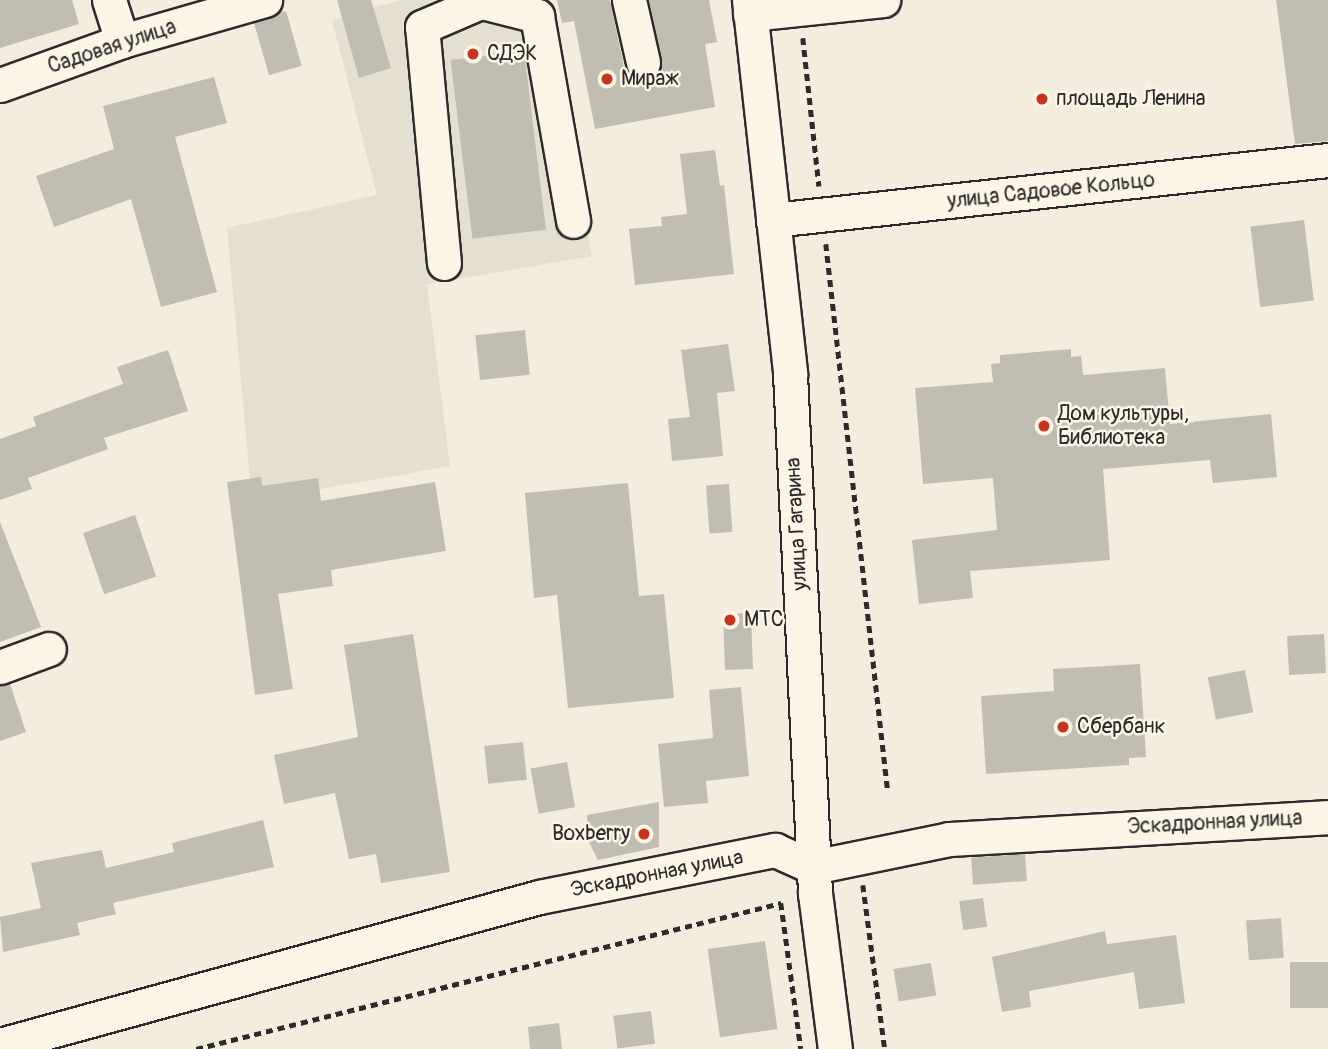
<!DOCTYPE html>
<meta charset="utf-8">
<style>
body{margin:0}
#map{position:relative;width:1328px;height:1049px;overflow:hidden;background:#f4edde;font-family:Pangolin,sans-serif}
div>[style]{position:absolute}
.built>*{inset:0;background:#e5dfd0}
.building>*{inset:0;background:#c2bdb1;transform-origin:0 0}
.path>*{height:4.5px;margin-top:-2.25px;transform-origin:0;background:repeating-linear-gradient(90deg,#2b2b2b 0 7px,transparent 0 12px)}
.roads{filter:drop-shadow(2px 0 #2b2b2b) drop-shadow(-2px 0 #2b2b2b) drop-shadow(0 2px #2b2b2b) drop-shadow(0 -2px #2b2b2b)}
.minor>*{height:33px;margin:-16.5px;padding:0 16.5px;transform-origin:16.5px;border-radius:16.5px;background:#fcf5e5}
.dots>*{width:19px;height:19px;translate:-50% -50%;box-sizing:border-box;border:4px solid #fcf5e5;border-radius:50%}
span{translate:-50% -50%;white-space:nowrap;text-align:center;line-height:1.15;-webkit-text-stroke:5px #fcf5e5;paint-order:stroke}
.street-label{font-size:21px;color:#2b2b2b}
.poi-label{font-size:21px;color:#2b2b2b}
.left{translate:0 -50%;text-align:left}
.right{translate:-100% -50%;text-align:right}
</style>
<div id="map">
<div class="built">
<div style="clip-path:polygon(400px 0,544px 0,592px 256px,427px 284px,450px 466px,252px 501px,227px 228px,377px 195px,332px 20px)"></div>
</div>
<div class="building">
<div style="clip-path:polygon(0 0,72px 0,79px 24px,0 48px)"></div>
<div style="clip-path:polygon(337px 0,371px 0,391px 68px,359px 78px)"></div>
<div style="clip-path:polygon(557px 0,610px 0,624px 67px,637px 80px,647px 81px,656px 76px,662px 58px,649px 0,709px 0,717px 42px,705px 44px,715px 107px,595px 129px,574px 21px,562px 23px)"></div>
<div style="clip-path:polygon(1276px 0,1328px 0,1328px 141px,1295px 144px)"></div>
<div style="left:286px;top:11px;width:57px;height:34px;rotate:74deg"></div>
<div style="left:524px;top:51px;width:180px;height:74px;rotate:83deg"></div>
<div style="clip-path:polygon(214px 77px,227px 123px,175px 137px,217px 292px,161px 307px,131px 199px,54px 227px,36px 176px,114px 149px,103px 106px)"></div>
<div style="clip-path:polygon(715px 150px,720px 186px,724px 185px,734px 274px,635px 285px,629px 229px,662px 226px,661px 217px,687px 214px,680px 154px)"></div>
<div style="left:1304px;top:220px;width:81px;height:54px;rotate:83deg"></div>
<div style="left:525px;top:330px;width:45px;height:50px;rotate:84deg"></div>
<div style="clip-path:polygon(728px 344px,735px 391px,717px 393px,723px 456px,672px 461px,668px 419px,690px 417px,681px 350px)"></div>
<div style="clip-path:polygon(1071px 349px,1071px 357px,1081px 356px,1083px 375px,1165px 368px,1170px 424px,1271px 414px,1277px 477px,1213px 483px,1210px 460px,1103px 469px,1110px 560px,970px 571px,973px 598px,919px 604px,912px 540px,997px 530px,993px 478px,923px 484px,915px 388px,993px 382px,991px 364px,1000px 363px,1000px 355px)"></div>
<div style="clip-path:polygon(168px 350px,188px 411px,104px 438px,108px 449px,28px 478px,32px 489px,0 500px,0 439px,36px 426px,33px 417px,123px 384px,117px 367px)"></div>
<div style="clip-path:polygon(261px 477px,262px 486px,318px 478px,321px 501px,435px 482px,446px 551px,331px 570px,333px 586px,278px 594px,293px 689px,255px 695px,227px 482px)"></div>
<div style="clip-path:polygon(628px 483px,639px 596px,664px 594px,674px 698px,568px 708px,557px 595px,534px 598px,525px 493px)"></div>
<div style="left:729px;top:484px;width:48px;height:23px;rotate:86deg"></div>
<div style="left:135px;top:515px;width:65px;height:55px;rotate:71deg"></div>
<div style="clip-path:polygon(0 522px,41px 627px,0 642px)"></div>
<div style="left:751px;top:613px;width:56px;height:28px;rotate:88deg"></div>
<div style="clip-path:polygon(413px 634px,450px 872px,381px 883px,376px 854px,349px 859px,335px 793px,284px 804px,274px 755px,358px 737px,344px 645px)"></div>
<div style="left:1324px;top:634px;width:39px;height:37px;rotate:87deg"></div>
<div style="clip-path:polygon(1140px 664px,1146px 757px,1129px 758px,1129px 765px,986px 774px,981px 696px,1054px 691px,1053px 669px)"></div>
<div style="left:1245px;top:670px;width:43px;height:38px;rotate:79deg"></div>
<div style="clip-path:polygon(10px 684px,26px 732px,0 741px,0 686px)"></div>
<div style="clip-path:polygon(741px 687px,749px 776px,706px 781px,708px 803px,664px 807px,658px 744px,713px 738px,709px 690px)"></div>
<div style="left:523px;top:742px;width:38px;height:39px;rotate:84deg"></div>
<div style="left:567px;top:762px;width:46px;height:37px;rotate:80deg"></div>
<div style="clip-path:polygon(659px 802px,659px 847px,598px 860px,588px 840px,587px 815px)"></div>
<div style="clip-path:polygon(263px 820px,274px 867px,113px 903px,116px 914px,77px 923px,80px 935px,3px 952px,0 917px,41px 908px,31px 863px,102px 850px,106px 868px,174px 852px,172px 843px)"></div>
<div style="left:1025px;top:854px;width:27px;height:54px;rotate:86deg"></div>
<div style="left:983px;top:898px;width:29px;height:24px;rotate:82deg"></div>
<div style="left:1281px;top:918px;width:40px;height:35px;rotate:86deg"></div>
<div style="clip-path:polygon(1105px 931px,1107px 944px,1176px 935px,1185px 1003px,1139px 1009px,1134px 972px,1029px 991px,1031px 1007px,1002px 1012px,992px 957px)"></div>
<div style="left:765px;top:941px;width:89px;height:58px;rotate:82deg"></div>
<div style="left:1328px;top:962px;width:46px;height:38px;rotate:90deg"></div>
<div style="left:931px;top:963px;width:33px;height:38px;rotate:81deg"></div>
<div style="left:651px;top:1011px;width:33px;height:38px;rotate:83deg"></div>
<div style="clip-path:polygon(559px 1023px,562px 1049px,530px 1049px,528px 1027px)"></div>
</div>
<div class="path">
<div style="left:803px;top:38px;width:149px;rotate:83.8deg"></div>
<div style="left:826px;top:244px;width:551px;rotate:83.55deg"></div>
<div style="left:863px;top:885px;width:165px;rotate:82.4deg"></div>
<div style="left:196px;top:1049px;width:603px;rotate:-14.01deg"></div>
<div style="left:781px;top:903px;width:147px;rotate:82.2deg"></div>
</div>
<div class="roads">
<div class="minor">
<div style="left:109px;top:0;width:43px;rotate:72.4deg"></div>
<div style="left:629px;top:0;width:64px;rotate:77.3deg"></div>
<div style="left:749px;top:0;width:376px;rotate:83.7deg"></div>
<div style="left:790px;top:374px;width:520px;rotate:87.24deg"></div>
<div style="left:815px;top:893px;width:157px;rotate:82.7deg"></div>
<div style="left:486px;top:3px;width:53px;rotate:14.3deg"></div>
<div style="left:537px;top:16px;width:208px;rotate:80deg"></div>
<div style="left:750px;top:14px;width:134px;rotate:-6deg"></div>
<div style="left:0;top:85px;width:130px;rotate:-19.8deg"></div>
<div style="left:122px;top:41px;width:149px;rotate:-16deg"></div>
<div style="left:773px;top:220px;width:558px;rotate:-6.17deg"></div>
<div style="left:444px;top:263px;width:237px;rotate:-95.3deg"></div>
<div style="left:422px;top:27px;width:69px;rotate:-23.2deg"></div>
<div style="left:0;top:667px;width:52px;rotate:-20.2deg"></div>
<div style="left:0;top:1045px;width:559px;rotate:-15.35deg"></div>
<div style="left:539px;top:897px;width:241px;rotate:-11.3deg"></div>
<div style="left:775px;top:850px;width:42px;rotate:24.1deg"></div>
<div style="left:813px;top:867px;width:139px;rotate:-11.6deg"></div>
<div style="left:949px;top:839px;width:380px;rotate:-3.3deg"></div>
</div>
</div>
<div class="dots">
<div style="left:473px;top:54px;background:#c8321e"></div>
<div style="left:607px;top:79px;background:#c8321e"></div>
<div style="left:1042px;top:99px;background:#c8321e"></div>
<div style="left:1044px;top:426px;background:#c8321e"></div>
<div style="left:730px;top:620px;background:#c8321e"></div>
<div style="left:1063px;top:727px;background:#c8321e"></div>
<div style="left:644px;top:834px;background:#c8321e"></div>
</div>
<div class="street-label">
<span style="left:112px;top:47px;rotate:-18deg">Садовая улица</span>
<span style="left:1051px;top:191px;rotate:-6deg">улица Садовое Кольцо</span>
<span style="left:797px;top:524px;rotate:-93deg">улица Гагарина</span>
<span style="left:1215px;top:823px;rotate:-3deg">Эскадронная улица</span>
<span style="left:657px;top:874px;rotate:-11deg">Эскадронная улица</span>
</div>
<div class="poi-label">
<span class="left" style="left:487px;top:54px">СДЭК</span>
<span class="left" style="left:621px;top:79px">Мираж</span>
<span class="left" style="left:1056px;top:99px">площадь Ленина</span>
<span class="left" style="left:1058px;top:426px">Дом культуры,<br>Библиотека</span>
<span class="left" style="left:744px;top:620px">МТС</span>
<span class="left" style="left:1077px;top:727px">Сбербанк</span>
<span class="right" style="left:630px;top:834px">Boxberry</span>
</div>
</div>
